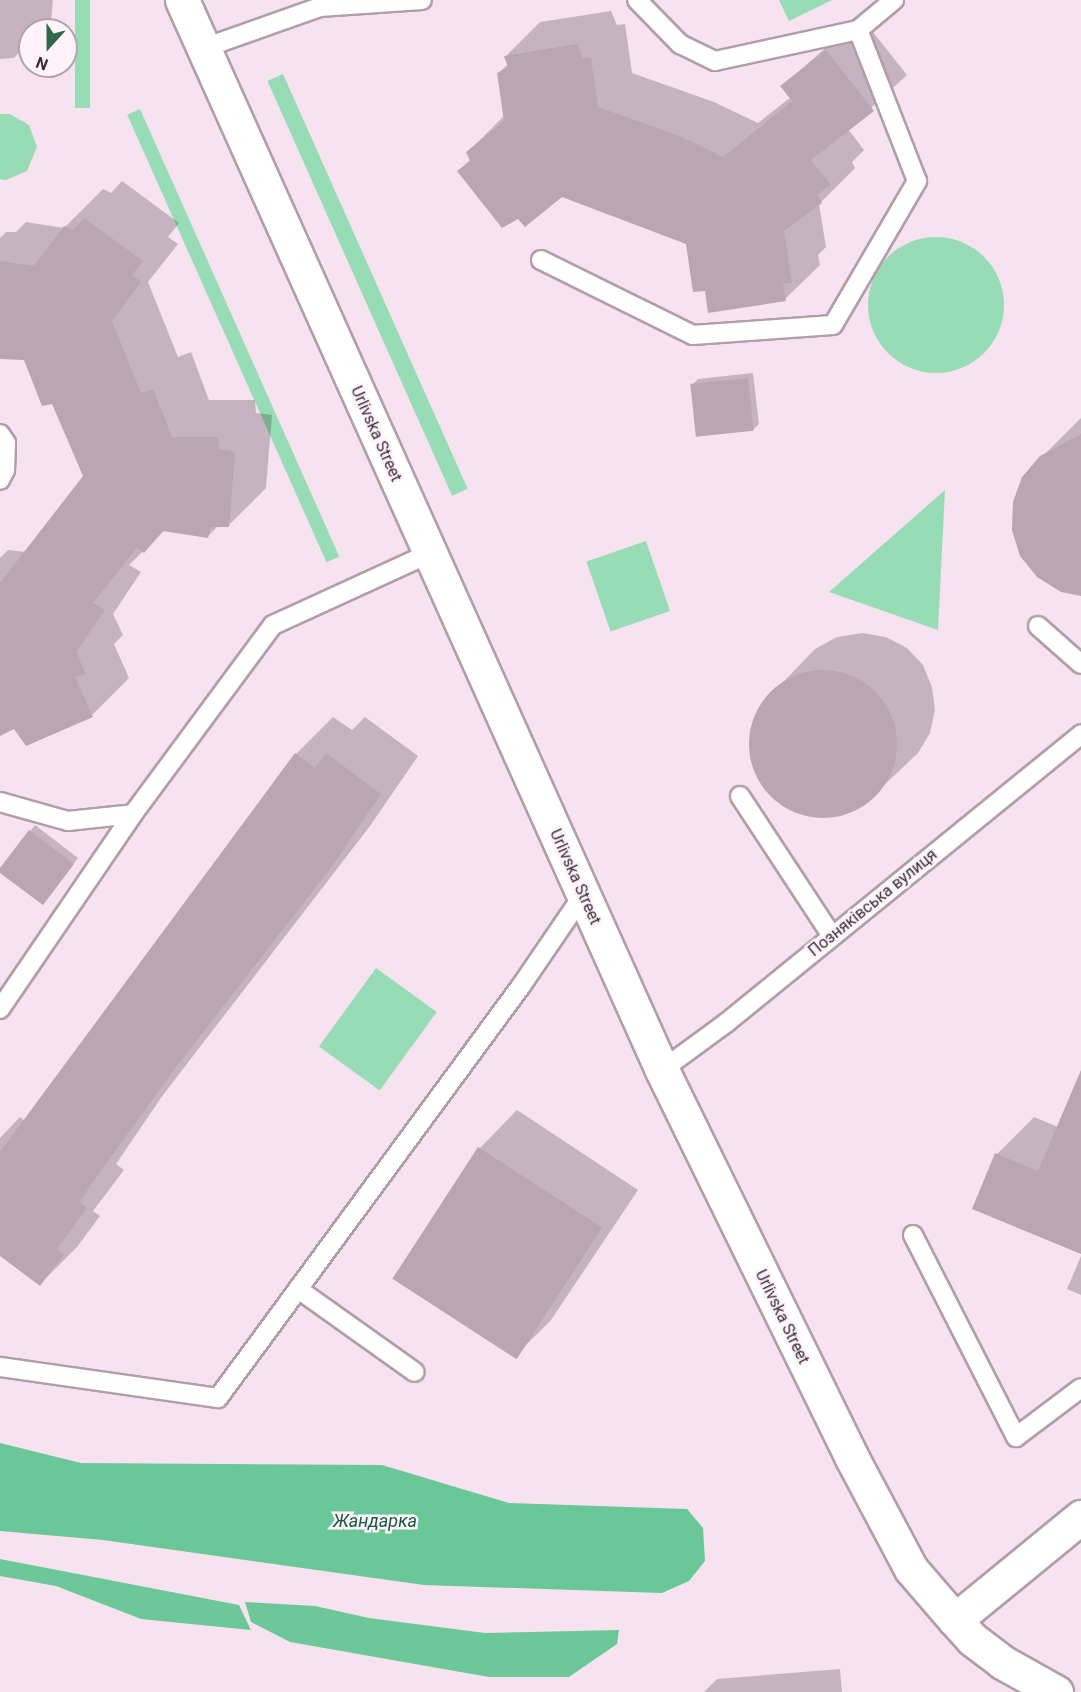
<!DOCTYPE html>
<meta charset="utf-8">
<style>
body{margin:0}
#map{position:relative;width:1081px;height:1692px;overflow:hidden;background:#f7e2f0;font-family:Roboto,sans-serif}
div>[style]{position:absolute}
.green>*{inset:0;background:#98dcb6;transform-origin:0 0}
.round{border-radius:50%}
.forest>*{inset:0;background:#6cc899}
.water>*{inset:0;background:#6ac797}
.shadow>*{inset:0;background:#0003}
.building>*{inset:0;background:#baa6b3;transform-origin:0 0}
.roads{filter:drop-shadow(2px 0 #b19eab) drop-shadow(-2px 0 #b19eab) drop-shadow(0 2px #b19eab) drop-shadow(0 -2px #b19eab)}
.service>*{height:18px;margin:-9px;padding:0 9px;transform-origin:9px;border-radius:9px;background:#fff}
.minor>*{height:33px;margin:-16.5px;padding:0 16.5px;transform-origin:16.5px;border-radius:16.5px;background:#fff}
span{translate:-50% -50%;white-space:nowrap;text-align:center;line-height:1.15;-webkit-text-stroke:5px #fff2fb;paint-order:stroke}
.street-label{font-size:16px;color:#372f35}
.water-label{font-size:18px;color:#145b3c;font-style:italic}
.north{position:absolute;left:18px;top:18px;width:60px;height:60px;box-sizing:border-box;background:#fff2fb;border:2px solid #afa4ac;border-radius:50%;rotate:201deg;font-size:16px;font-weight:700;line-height:24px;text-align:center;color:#372f35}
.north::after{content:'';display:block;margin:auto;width:21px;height:27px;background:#32674c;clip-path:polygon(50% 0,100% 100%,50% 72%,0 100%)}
</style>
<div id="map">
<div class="green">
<div style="left:75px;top:0;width:15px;height:108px"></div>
<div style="clip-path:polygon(779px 0,832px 0,789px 21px)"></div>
<div style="left:283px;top:74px;width:454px;height:17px;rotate:66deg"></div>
<div style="left:140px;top:109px;width:490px;height:14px;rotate:66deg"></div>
<div style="clip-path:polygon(0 114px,10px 114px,29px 125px,37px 147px,27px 171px,6px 180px,0 179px)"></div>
<div class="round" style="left:868px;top:237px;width:136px;height:136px"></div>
<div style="clip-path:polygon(945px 490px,938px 630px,829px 592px)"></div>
<div style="left:646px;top:541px;width:74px;height:63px;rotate:71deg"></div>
<div style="left:376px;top:968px;width:75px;height:97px;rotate:36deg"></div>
</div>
<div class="forest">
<div style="clip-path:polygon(0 1559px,239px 1605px,251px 1630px,141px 1619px,56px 1586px,0 1576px)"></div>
<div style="clip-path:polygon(245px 1602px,315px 1606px,369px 1618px,485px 1633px,619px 1630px,617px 1644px,569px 1677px,489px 1677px,290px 1642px,251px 1622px)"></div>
</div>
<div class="water">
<div style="clip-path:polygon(0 1443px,81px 1463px,382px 1465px,509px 1503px,687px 1509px,703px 1528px,705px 1561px,689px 1581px,662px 1593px,424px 1585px,103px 1540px,0 1531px)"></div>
</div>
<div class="shadow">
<div style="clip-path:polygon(0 0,53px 0,51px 21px,41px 30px,30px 30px,30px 41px,14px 58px,0 59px)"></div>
<div style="clip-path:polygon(611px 11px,617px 25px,625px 24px,632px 73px,714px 102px,758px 123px,791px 97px,782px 86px,861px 17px,907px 75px,848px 129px,864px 150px,852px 162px,855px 168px,819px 204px,826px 247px,818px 255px,820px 265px,785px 299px,706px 289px,688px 243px,562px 196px,519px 217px,459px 171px,471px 159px,468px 152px,504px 116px,499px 73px,508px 64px,506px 56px,540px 22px)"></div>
<div style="clip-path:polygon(122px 181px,179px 223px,168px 237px,178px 244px,148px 282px,178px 357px,191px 352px,209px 400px,255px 400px,256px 413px,272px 415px,266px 488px,229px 525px,219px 525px,208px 536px,165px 530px,129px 565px,141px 572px,113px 614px,123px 635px,114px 644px,129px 678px,92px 715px,15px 727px,0 719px,0 558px,8px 550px,26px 552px,85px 476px,53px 402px,25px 358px,0 358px,0 238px,6px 232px,16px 232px,26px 222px,64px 228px,103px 189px,111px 193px)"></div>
<div style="clip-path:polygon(753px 373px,759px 424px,754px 429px,692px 385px,698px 379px)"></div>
<div style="clip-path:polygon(1081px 418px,1081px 595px,1042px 457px)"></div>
<div style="clip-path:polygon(862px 633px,886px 637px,907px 648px,923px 665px,932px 687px,935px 710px,930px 733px,918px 753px,862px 806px,841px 816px,818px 817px,795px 812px,774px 798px,759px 778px,751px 754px,751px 730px,760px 706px,815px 649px,837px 637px)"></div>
<div style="clip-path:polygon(333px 717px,352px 730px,365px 717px,418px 756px,370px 826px,163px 1095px,116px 1164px,124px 1170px,93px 1211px,100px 1216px,77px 1247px,40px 1284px,0 1255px,0 1138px,20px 1117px,25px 1121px,296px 754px)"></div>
<div style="clip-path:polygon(35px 825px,78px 858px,48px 898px,0 872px)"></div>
<div style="clip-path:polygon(1081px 1073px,1081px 1253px,997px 1154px,1034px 1117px,1058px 1127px)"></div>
<div style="clip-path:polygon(517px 1110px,638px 1190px,551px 1320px,514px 1357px,393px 1278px,480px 1148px)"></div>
<div style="clip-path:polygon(1081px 1256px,1081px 1295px,1067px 1289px)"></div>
<div style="clip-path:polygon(840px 1669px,842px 1692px,704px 1692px,717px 1679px)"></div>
</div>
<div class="building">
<div style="clip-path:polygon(577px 44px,583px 58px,591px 58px,598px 107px,680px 136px,723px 157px,792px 101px,780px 86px,826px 50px,874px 111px,811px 160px,831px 185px,817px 195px,822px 203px,784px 231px,792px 283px,783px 284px,786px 301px,708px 313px,705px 291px,693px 292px,686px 244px,562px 197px,525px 227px,518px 219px,502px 228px,457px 171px,470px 161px,466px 152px,504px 121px,497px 73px,508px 67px,504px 56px)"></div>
<div style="clip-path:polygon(84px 218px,143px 261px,132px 275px,141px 282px,112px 321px,141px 393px,153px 389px,172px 437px,218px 437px,219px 449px,235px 452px,229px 527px,211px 527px,208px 538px,163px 531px,144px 553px,137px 548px,93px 603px,105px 610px,76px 652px,86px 674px,75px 677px,93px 717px,26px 746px,14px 729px,0 736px,0 583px,83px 476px,52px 404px,42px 406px,24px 360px,0 359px,0 261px,34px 266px,64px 226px,73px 230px)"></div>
<div style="left:748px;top:378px;width:53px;height:58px;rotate:84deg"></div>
<div style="clip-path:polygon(1081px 434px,1081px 596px,1061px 592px,1037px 577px,1020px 556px,1012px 530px,1013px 502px,1022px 477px,1040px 456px)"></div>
<div class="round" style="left:749px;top:670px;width:148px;height:148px"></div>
<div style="clip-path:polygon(295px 753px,315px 768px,326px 753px,381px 794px,333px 865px,176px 1067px,90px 1186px,80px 1202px,87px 1208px,57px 1249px,64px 1254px,40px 1286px,0 1256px,0 1152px)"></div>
<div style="clip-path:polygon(29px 830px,74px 864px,43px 905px,0 873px,0 868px)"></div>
<div style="clip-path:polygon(1081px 1070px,1081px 1254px,972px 1209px,995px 1153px,1038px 1171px)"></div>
<div style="left:478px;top:1147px;width:148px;height:157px;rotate:33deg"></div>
</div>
<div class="roads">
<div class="service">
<div style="left:637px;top:0;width:62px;rotate:45.7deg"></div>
<div style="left:680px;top:44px;width:39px;rotate:26deg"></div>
<div style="left:715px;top:61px;width:146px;rotate:-12.2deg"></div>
<div style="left:858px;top:30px;width:47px;rotate:-39.8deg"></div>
<div style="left:204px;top:48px;width:123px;rotate:-19.5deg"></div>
<div style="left:320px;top:7px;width:102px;rotate:-3.9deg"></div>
<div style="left:541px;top:260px;width:169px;rotate:26.3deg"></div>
<div style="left:693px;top:335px;width:140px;rotate:-4.1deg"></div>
<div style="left:833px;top:325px;width:167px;rotate:-59.7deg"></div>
<div style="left:917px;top:181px;width:162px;rotate:-111.3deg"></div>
<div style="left:0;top:434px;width:11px;rotate:56deg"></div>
<div style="left:6px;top:443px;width:27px;rotate:92deg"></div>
<div style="left:5px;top:470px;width:11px;rotate:117deg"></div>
<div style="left:1038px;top:626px;width:57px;rotate:41.5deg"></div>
<div style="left:740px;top:796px;width:168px;rotate:56.7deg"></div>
<div style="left:0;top:802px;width:71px;rotate:15.6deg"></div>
<div style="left:68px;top:821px;width:65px;rotate:-6.1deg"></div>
<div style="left:133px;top:814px;width:235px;rotate:-53.5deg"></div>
<div style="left:273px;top:625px;width:173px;rotate:-24.6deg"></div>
<div style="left:0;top:1009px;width:236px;rotate:-55.7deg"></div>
<div style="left:662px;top:1070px;width:79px;rotate:-36.3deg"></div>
<div style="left:726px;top:1023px;width:458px;rotate:-39.1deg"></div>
<div style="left:913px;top:1235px;width:227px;rotate:63deg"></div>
<div style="left:1016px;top:1437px;width:81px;rotate:-37deg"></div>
<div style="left:298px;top:1289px;width:143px;rotate:35.4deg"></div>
<div style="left:0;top:1367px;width:220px;rotate:8.1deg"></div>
<div style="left:218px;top:1398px;width:511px;rotate:-53.67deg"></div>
<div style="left:521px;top:986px;width:110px;rotate:-55.7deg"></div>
</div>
<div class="minor">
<div style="left:182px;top:0;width:1173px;rotate:65.84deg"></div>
<div style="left:662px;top:1070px;width:432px;rotate:63.9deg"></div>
<div style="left:852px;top:1458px;width:126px;rotate:62deg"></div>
<div style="left:911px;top:1569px;width:67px;rotate:49.2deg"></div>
<div style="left:955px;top:1620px;width:25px;rotate:48deg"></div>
<div style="left:972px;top:1639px;width:38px;rotate:37deg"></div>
<div style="left:1002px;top:1662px;width:62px;rotate:29.1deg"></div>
<div style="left:955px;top:1620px;width:163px;rotate:-39.3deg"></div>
</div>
</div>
<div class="street-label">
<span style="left:376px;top:434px;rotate:66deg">Urlivska Street</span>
<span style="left:575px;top:877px;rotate:66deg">Urlivska Street</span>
<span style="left:873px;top:903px;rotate:-39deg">Позняківська вулиця</span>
<span style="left:782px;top:1317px;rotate:64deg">Urlivska Street</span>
</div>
<div class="water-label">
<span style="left:375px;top:1521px">Жандарка</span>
</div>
<div class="north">N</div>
</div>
